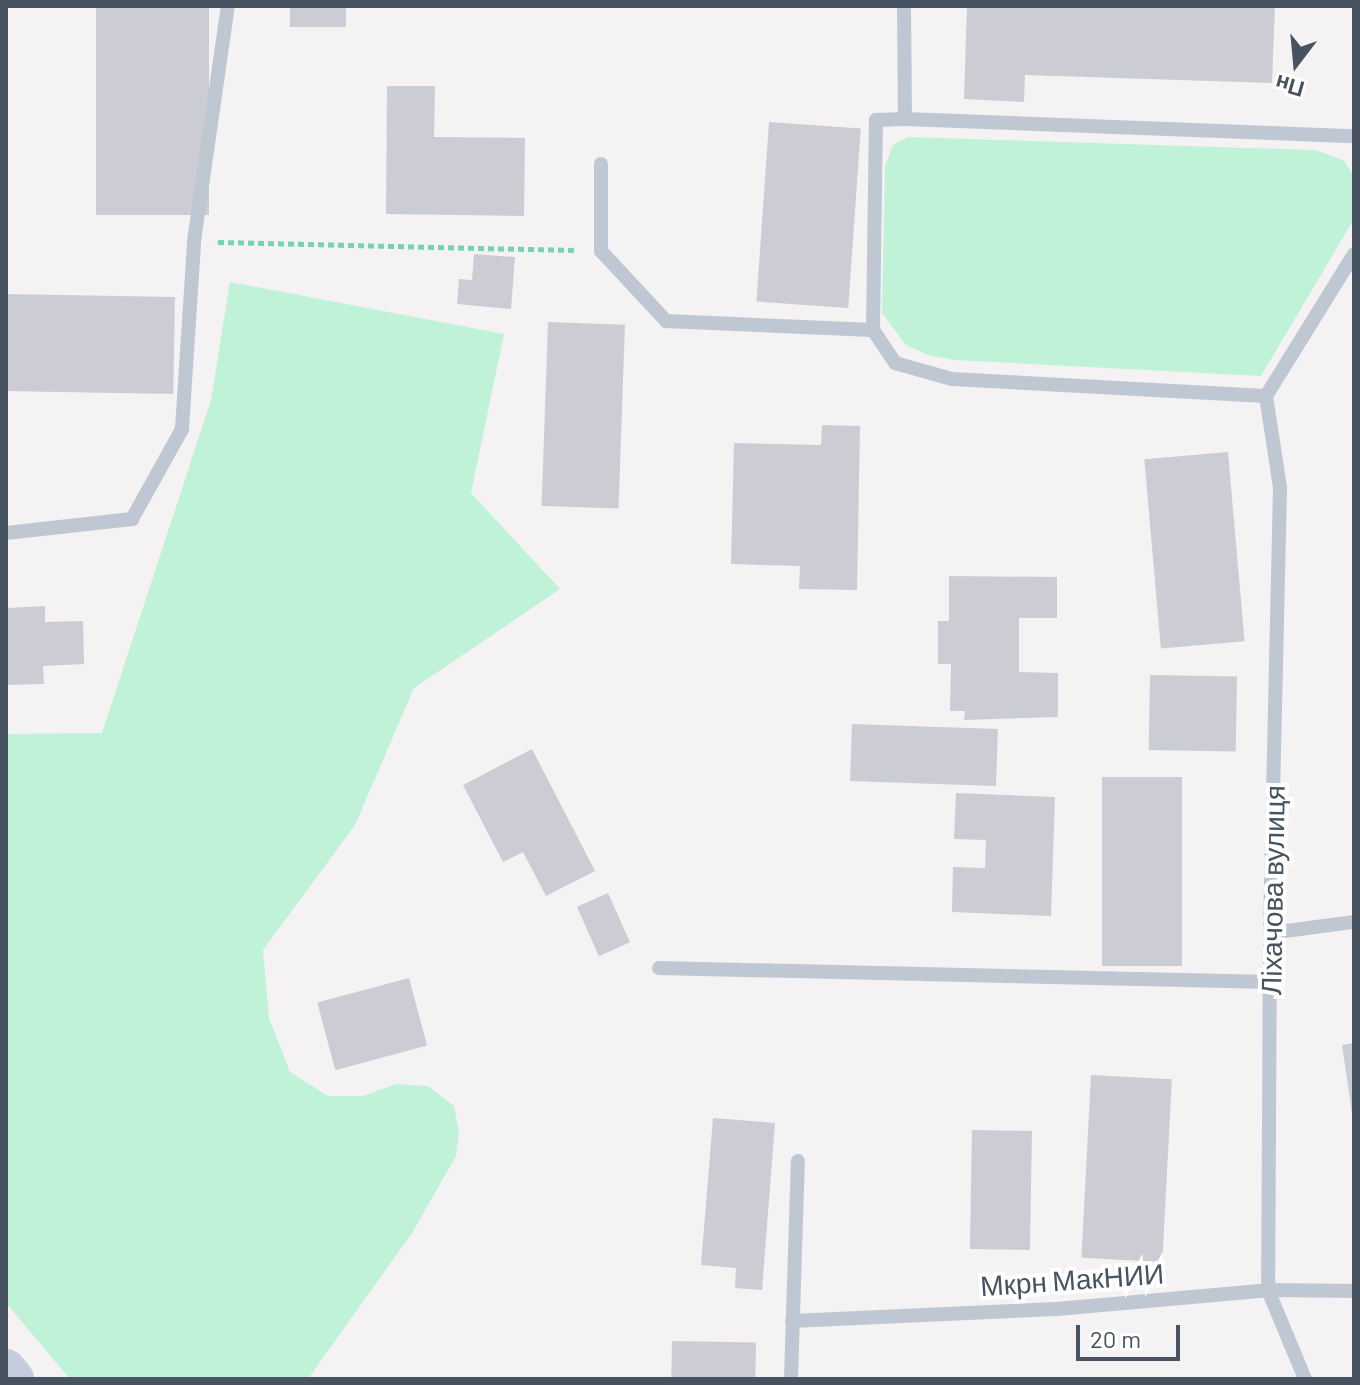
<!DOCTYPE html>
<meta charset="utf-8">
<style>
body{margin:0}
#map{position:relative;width:1360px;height:1385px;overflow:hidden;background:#f4f2f2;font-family:Barlow,sans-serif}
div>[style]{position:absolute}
.green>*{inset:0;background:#c0f2d8}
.building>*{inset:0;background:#cccdd4;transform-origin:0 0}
.path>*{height:5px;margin-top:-2.5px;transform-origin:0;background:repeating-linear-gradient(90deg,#76d3ae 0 6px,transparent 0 10px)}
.lane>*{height:14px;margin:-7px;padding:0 7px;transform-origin:7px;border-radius:7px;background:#bfc8d2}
.secondary>*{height:40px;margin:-20px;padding:0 20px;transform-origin:20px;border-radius:20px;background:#c4cddb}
span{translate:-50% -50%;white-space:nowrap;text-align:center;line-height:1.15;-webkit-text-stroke:8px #fff;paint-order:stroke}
.street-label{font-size:28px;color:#485361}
.frame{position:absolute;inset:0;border:8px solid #485361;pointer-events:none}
.north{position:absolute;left:1256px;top:24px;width:80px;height:80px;-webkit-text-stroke:6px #fff;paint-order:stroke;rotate:196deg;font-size:22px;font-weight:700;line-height:32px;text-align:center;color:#485361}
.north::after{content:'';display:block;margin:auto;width:28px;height:36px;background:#485361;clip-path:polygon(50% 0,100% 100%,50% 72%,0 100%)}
.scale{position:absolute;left:1076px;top:1325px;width:104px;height:36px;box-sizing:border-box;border:4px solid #485361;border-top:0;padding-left:10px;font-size:24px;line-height:28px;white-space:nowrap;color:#485361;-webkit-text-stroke:6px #fff;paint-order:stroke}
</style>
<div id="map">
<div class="green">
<div style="clip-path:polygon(908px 137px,1315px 150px,1343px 160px,1352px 173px,1354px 219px,1261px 376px,954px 360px,928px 355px,906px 345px,882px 313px,885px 166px,893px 145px)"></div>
<div style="clip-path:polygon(230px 282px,504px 334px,471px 493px,560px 589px,414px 688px,355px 825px,263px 950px,269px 1018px,290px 1072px,328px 1096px,363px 1096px,396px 1084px,428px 1086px,454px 1106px,459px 1133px,456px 1156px,412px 1233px,308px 1379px,70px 1379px,6px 1303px,6px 734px,102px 733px,211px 400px)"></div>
</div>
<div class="building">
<div style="left:96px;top:6px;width:113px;height:209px"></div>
<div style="left:290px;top:6px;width:56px;height:21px"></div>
<div style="clip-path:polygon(967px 6px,1275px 6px,1272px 83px,1025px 75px,1024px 102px,964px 99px)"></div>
<div style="clip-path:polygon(387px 86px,435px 86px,434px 137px,525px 138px,524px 216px,386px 214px)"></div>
<div style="left:769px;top:122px;width:92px;height:180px;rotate:4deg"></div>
<div style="clip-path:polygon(474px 254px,515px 257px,511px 309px,457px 304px,459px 279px,472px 280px)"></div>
<div style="left:6px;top:294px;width:169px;height:97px;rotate:1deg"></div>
<div style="left:548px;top:322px;width:77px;height:184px;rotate:2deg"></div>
<div style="clip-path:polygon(822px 425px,860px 426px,857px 590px,799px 589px,800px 566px,731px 564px,734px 443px,821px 445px)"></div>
<div style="left:1228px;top:452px;width:190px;height:84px;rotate:85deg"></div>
<div style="clip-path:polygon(949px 576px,1057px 577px,1057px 618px,1019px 618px,1019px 672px,1058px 673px,1058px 717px,964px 720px,965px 711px,950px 711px,951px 664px,938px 664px,938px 621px,949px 621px)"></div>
<div style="clip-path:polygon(45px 606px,45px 622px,83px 621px,84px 664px,43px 666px,44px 684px,6px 685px,6px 608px)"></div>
<div style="left:1150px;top:675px;width:87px;height:75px;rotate:1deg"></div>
<div style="left:852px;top:724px;width:146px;height:57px;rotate:2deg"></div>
<div style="clip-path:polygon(532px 749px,595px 871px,546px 896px,523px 852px,503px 862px,463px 785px)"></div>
<div style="left:1102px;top:777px;width:80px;height:189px"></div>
<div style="clip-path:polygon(956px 793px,1055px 797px,1051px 916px,952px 912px,953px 867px,985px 868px,986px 840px,954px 839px)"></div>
<div style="left:608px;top:893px;width:54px;height:34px;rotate:66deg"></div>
<div style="left:409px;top:978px;width:70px;height:95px;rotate:75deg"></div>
<div style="clip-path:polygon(1354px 1043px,1354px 1113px,1352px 1113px,1342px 1045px)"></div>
<div style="left:1091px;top:1075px;width:81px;height:183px;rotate:3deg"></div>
<div style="clip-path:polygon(713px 1118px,775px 1123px,762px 1290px,735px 1288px,736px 1268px,701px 1265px)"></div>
<div style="left:972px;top:1130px;width:60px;height:119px;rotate:1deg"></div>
<div style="left:672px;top:1341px;width:84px;height:38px;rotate:1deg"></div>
</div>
<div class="path">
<div style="left:218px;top:242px;width:358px;rotate:1.3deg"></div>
</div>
<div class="lane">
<div style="left:905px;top:119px;width:449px;rotate:2.2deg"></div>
<div style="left:601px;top:164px;width:87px;rotate:90deg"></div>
<div style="left:601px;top:251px;width:96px;rotate:47.1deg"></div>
<div style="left:666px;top:321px;width:207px;rotate:2.5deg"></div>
<div style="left:873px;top:330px;width:40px;rotate:56deg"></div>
<div style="left:895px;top:363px;width:59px;rotate:15.7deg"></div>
<div style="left:952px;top:379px;width:314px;rotate:3.1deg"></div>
<div style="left:873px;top:330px;width:210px;rotate:-89.2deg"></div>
<div style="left:876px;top:120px;width:29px;rotate:-2deg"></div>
<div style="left:905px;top:119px;width:113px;rotate:-90.5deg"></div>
<div style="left:1266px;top:396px;width:93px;rotate:81.3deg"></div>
<div style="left:1280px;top:488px;width:445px;rotate:91.3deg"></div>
<div style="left:1270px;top:933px;width:357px;rotate:90.3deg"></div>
<div style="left:1268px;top:1290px;width:96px;rotate:67.4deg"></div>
<div style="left:1266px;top:396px;width:167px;rotate:-58.2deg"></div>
<div style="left:6px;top:533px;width:127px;rotate:-6.3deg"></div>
<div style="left:132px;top:519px;width:103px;rotate:-60.9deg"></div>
<div style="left:182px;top:429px;width:188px;rotate:-86.3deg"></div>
<div style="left:194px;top:241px;width:237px;rotate:-81.8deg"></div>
<div style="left:1270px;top:933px;width:85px;rotate:-7.5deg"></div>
<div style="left:659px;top:968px;width:612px;rotate:1.31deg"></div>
<div style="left:792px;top:1321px;width:265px;rotate:-2.6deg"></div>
<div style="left:1057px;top:1309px;width:212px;rotate:-5.1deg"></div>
<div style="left:1268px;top:1290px;width:86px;rotate:0.7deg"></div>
<div style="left:791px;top:1379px;width:218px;rotate:-88.2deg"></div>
</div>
<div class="secondary">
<div style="left:6px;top:1369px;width:13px;rotate:51deg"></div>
</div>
<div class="street-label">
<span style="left:1272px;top:890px;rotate:-89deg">Ліхачова вулиця</span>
<span style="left:1072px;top:1279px;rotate:-4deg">Мкрн МакНИИ</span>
</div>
<div class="frame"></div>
<div class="north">Пн</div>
<div class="scale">20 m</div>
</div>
